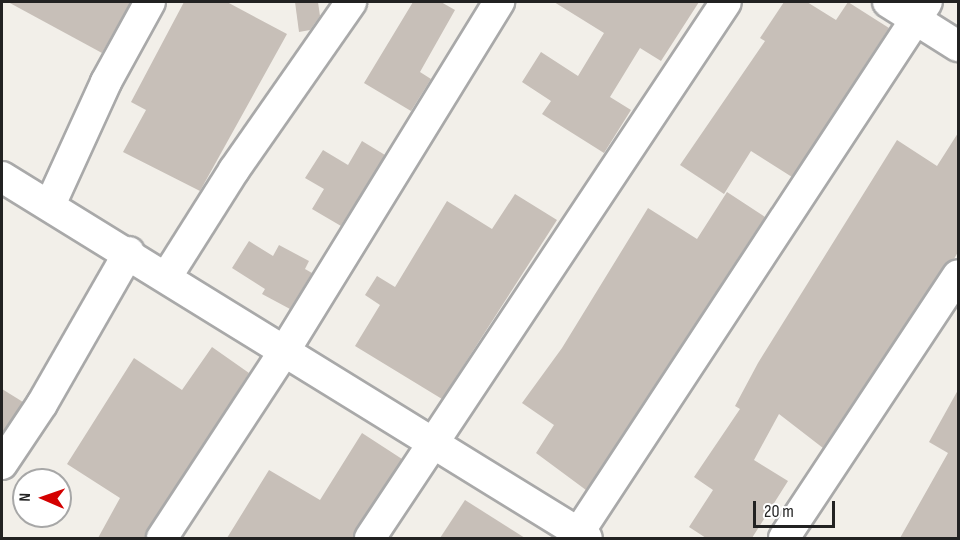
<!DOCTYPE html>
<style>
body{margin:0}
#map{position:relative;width:960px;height:540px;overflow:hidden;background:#f2efe9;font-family:"Sofia Sans Condensed",sans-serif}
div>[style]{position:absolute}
.building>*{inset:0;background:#c7bfb8}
.roads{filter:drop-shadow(2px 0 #a9a9a9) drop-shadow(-2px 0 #a9a9a9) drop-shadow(0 2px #a9a9a9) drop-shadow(0 -2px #a9a9a9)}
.minor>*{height:30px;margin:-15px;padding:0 15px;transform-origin:15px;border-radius:15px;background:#fff}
span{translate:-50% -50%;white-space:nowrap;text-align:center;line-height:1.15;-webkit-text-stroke:6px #fff;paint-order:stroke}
.frame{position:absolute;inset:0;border:3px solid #222;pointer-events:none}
.north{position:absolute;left:12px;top:468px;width:60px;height:60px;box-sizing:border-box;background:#fff;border:2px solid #a7a7a7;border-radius:50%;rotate:272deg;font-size:16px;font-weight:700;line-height:24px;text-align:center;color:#222}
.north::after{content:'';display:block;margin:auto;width:21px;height:27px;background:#d40000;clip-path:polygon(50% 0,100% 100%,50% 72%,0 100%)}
.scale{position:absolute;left:753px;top:501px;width:82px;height:27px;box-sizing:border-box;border:3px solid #222;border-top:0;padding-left:8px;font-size:18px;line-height:21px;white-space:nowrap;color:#222;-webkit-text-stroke:4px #fff;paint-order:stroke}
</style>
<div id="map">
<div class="building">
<div style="clip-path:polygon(8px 2px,131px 2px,102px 53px)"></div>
<div style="clip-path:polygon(184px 2px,227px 2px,287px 34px,200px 191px,123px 152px,146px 110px,131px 102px)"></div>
<div style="clip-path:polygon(295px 2px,318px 2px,320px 16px,310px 30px,299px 32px)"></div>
<div style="clip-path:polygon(413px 2px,441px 2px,455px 10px,420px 72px,431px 79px,411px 111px,364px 83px)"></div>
<div style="clip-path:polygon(554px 2px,699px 2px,661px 61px,640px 48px,610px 97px,631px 110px,604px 153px,542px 114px,551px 101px,522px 82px,541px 52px,578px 76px,604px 33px)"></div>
<div style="clip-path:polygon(784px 2px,807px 2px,836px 20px,848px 2px,889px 28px,792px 177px,751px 151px,724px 194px,680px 165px,765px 41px,760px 38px)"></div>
<div style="clip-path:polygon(958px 133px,958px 252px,954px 259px,944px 265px,823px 448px,779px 414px,754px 460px,788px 481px,752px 538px,706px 538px,689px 527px,713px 490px,694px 477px,740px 409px,735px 406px,758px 363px,897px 140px,937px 166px)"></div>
<div style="clip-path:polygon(362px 141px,385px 155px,341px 226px,312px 209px,324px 189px,305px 178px,323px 150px,348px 165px)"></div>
<div style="clip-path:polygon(727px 192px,765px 217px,586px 490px,536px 453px,554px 425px,522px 403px,562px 348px,648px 208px,697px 239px)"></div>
<div style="clip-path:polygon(515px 194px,557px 220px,442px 399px,355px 346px,380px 305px,365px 295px,377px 276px,395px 287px,447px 201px,492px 229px)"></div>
<div style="clip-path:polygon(249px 241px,273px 256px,279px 245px,309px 261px,305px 269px,312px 273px,290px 309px,262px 294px,265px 289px,232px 268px)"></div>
<div style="clip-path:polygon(212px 347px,249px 373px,145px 538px,98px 538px,120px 498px,67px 464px,134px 358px,182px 390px)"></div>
<div style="clip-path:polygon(2px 389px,23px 402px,2px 434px)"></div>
<div style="clip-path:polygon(958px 390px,958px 538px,900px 538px,948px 453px,929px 442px)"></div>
<div style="clip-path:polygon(362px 433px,402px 459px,353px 538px,227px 538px,269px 470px,320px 500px)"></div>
<div style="clip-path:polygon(465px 500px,525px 538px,440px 538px)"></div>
</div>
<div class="roads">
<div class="minor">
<div style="left:888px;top:2px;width:83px;rotate:32.2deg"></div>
<div style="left:2px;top:177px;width:687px;rotate:31.68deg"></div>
<div style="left:50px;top:205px;width:135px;rotate:-65.5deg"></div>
<div style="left:106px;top:82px;width:91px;rotate:-61.2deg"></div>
<div style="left:167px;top:276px;width:125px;rotate:-57.7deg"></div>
<div style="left:234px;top:170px;width:205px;rotate:-55.1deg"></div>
<div style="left:2px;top:464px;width:72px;rotate:-56.3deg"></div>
<div style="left:42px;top:404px;width:175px;rotate:-60.2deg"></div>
<div style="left:162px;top:538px;width:225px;rotate:-56.8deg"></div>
<div style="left:285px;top:350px;width:409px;rotate:-58.4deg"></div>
<div style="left:370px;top:538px;width:643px;rotate:-56.41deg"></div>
<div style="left:575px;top:538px;width:641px;rotate:-56.71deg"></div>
<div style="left:784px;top:538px;width:315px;rotate:-56.5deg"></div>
</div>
</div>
<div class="frame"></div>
<div class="north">N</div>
<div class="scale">20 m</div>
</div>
